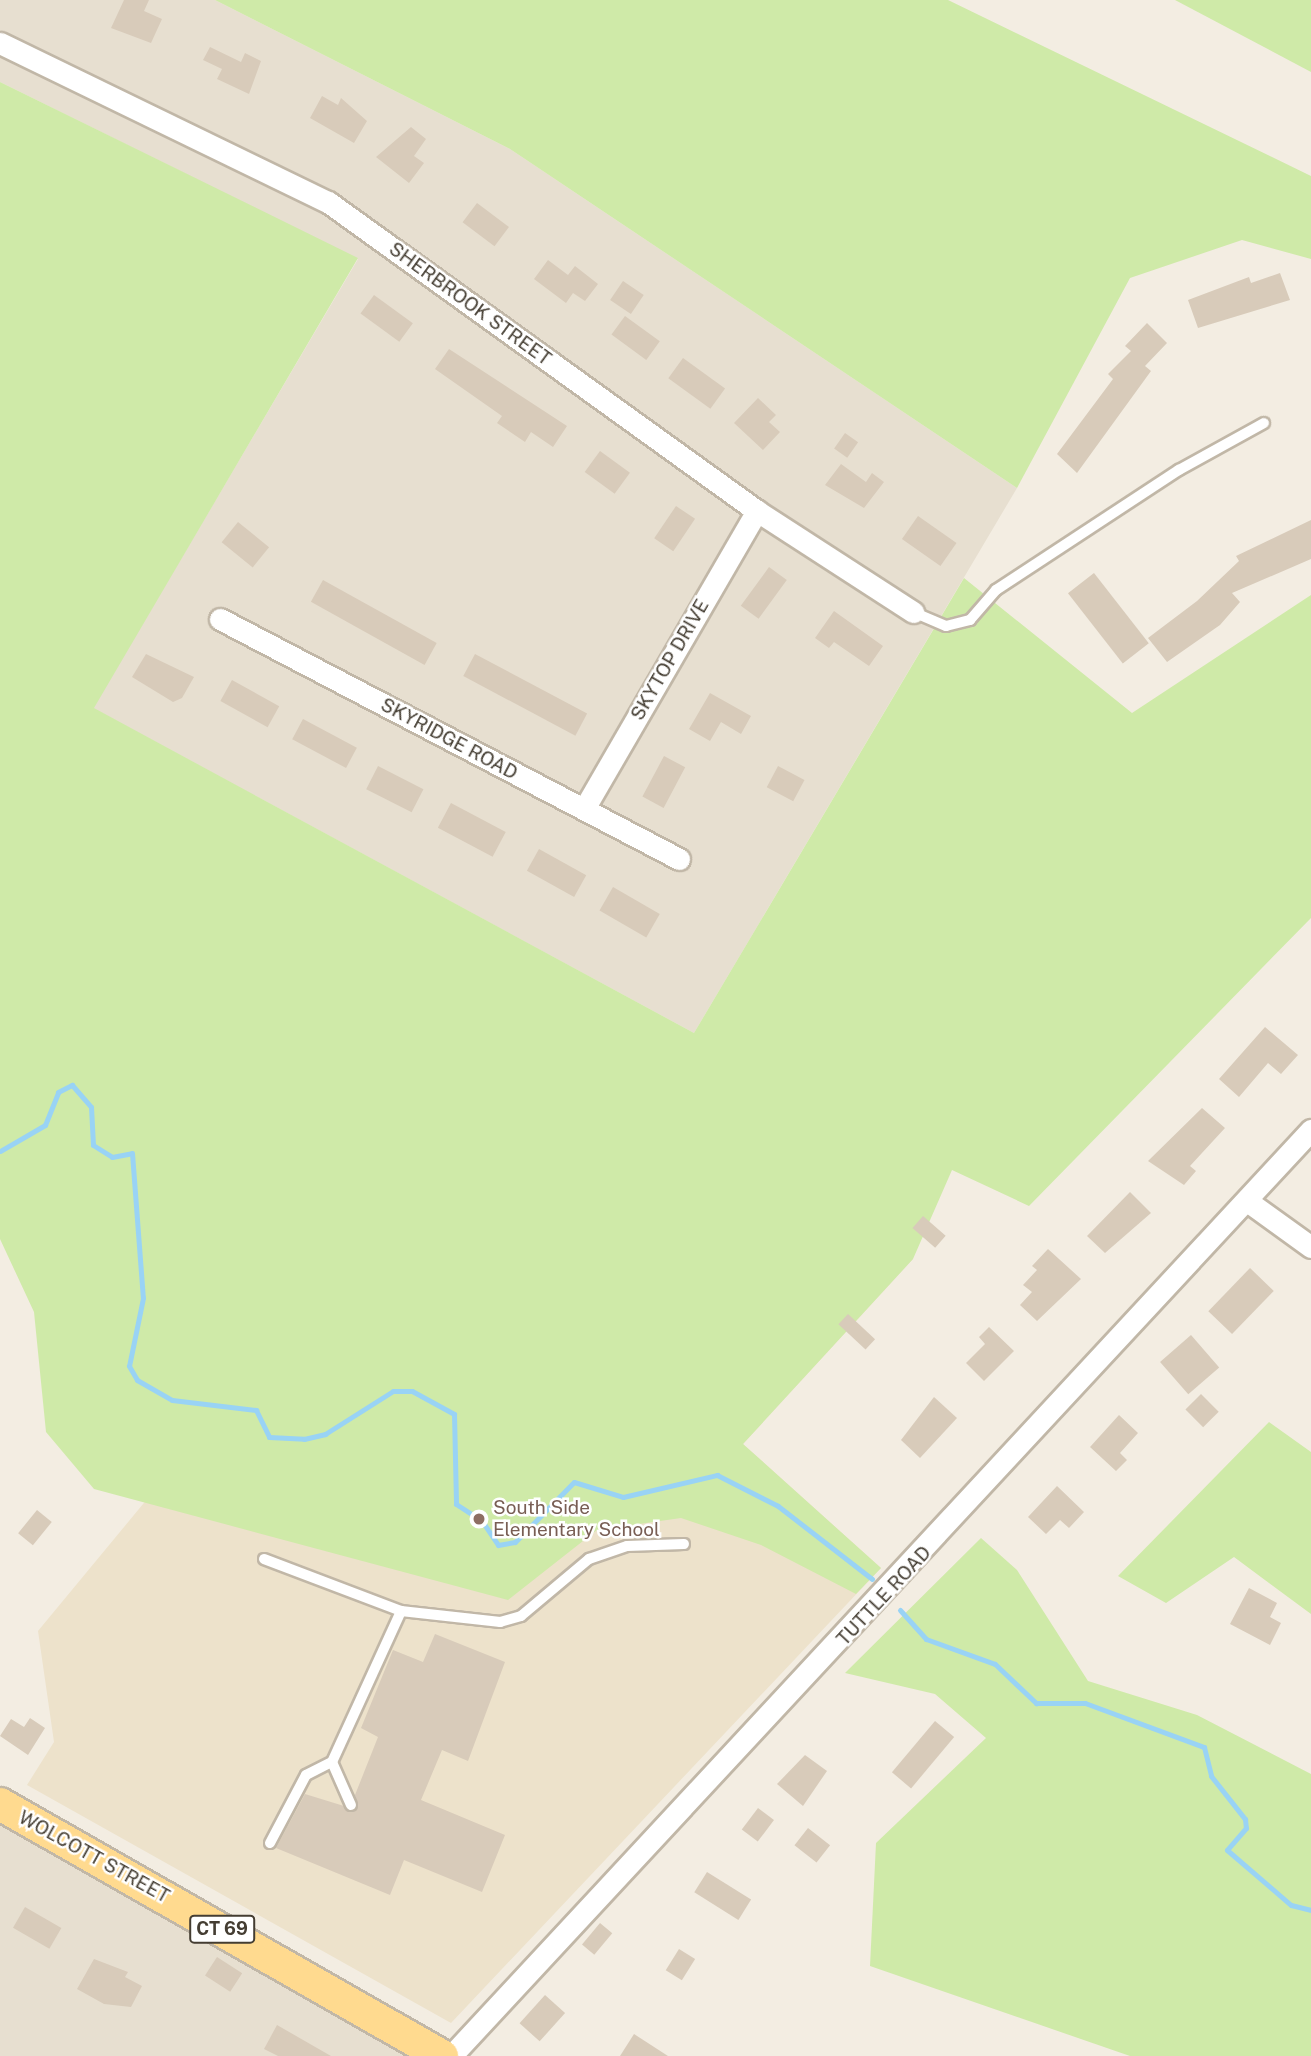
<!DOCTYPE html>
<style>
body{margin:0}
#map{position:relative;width:1311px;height:2056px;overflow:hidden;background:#f3ede2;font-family:"Public Sans",sans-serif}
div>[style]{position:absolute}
.residential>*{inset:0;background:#e7dfd0}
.education>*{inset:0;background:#ede2cb}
.green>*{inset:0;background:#cfeaa8}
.stream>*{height:5px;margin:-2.5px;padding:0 2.5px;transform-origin:2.5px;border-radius:2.5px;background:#99d3f5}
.building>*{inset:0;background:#d8cbba;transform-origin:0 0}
.roads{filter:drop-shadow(2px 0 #c1b7a7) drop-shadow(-2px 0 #c1b7a7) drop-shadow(0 2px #c1b7a7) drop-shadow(0 -2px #c1b7a7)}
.lane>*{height:10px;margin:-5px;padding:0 5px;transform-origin:5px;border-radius:5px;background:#fff}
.street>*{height:21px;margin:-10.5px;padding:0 10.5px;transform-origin:10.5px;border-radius:10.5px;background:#fff}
.primary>*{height:32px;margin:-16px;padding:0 16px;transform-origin:16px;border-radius:16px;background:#ffda8f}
.dots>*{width:19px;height:19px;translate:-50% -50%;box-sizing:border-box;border:4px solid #fff;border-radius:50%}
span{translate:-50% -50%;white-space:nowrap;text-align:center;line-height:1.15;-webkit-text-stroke:5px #fff;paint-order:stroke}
.shield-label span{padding:2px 5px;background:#fff;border:2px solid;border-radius:5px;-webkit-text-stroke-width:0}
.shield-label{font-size:18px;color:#443d32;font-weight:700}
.street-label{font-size:19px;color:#443d32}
.education-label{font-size:19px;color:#785e54}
.left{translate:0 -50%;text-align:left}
</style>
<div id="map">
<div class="residential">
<div style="clip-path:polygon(0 0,215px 0,510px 149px,1017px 488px,694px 1033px,93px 708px,358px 259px,0 82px)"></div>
<div style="clip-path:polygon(0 1821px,419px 2056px,0 2056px)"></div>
</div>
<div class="education">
<div style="clip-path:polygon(603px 1035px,913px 1259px,743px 1444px,881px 1568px,451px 2023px,27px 1785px,54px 1742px,38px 1631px,172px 1469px)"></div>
</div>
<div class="green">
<div style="clip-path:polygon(215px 0,948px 0,1311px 176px,1311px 259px,1242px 240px,1130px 278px,1017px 488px,510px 149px)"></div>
<div style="clip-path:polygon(1175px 0,1311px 0,1311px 72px)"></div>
<div style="clip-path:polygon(0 82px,358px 258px,94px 708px,694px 1033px,964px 578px,1132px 713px,1311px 595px,1311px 918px,1029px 1206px,952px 1170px,913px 1259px,743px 1444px,881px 1568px,856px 1594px,761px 1545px,681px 1518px,597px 1530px,508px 1600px,94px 1489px,46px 1432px,34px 1312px,0 1239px)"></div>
<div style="clip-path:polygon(1269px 1422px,1311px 1452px,1311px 1614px,1234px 1557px,1166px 1603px,1118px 1576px)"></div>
<div style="clip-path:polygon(981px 1538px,1017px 1570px,1088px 1681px,1197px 1715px,1311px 1774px,1311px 2056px,1130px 2056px,870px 1966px,876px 1843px,986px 1738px,935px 1694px,845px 1673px)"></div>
</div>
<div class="stream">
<div style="left:0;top:1151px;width:52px;rotate:-30deg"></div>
<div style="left:45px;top:1125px;width:35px;rotate:-68deg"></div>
<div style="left:58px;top:1092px;width:16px;rotate:-27deg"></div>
<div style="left:72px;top:1085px;width:29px;rotate:49deg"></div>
<div style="left:91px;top:1107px;width:38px;rotate:87deg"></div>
<div style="left:93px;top:1145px;width:22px;rotate:32deg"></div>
<div style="left:112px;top:1157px;width:20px;rotate:-11deg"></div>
<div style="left:132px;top:1153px;width:145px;rotate:85.7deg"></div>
<div style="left:143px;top:1298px;width:69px;rotate:101.6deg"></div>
<div style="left:129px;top:1366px;width:16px;rotate:60deg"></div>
<div style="left:137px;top:1380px;width:40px;rotate:29.7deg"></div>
<div style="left:172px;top:1400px;width:85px;rotate:6.8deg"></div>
<div style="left:256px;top:1410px;width:30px;rotate:64deg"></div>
<div style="left:269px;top:1437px;width:35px;rotate:3deg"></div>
<div style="left:304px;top:1439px;width:22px;rotate:-13deg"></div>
<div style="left:325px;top:1434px;width:80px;rotate:-32.3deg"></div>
<div style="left:393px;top:1391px;width:19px"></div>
<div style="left:412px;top:1391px;width:48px;rotate:28.7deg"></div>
<div style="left:454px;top:1414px;width:90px;rotate:88.7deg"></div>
<div style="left:456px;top:1504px;width:31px;rotate:33deg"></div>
<div style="left:482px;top:1521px;width:29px;rotate:56deg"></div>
<div style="left:498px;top:1545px;width:17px;rotate:-10deg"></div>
<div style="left:515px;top:1542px;width:84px;rotate:-45.5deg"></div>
<div style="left:574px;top:1482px;width:51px;rotate:17deg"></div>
<div style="left:623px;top:1497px;width:97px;rotate:-13.2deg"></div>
<div style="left:717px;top:1475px;width:68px;rotate:26.9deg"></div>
<div style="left:778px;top:1506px;width:119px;rotate:37.8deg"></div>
<div style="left:900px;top:1610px;width:39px;rotate:48deg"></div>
<div style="left:926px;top:1639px;width:73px;rotate:19.9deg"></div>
<div style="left:995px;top:1664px;width:57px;rotate:43.6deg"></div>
<div style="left:1036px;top:1703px;width:49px"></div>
<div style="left:1085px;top:1703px;width:127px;rotate:20.3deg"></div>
<div style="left:1204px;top:1747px;width:30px;rotate:76deg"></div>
<div style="left:1211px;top:1776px;width:55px;rotate:51.7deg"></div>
<div style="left:1245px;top:1819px;width:9px;rotate:84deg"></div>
<div style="left:1246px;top:1828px;width:29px;rotate:131deg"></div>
<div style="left:1227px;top:1850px;width:84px;rotate:40.7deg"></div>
<div style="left:1291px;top:1905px;width:21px;rotate:14deg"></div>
</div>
<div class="building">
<div style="clip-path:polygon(124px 0,149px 0,144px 11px,162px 19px,151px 43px,111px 28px)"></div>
<div style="clip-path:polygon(210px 47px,241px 62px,245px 53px,261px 61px,249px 94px,217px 79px,222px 69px,203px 60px)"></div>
<div style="clip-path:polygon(322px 96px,338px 105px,341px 98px,367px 121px,354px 143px,310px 118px)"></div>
<div style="clip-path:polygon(411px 127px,426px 139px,414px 156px,424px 163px,409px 183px,376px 157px)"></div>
<div style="left:477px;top:203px;width:40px;height:24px;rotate:37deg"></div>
<div style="clip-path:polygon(548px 260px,568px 275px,575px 266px,598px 284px,585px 301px,573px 293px,566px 303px,534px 279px)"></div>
<div style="clip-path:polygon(1280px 273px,1290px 300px,1198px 328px,1188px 300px,1249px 277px,1251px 283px)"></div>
<div style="left:623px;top:281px;width:25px;height:23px;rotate:34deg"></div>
<div style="left:374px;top:295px;width:48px;height:23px;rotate:36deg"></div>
<div style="left:625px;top:316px;width:43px;height:23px;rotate:36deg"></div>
<div style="clip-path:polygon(1147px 323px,1167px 343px,1145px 366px,1151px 371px,1077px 473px,1057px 454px,1113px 379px,1108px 374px,1131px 351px,1125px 346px)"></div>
<div style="clip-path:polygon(449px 349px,567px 426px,553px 447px,531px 432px,525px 442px,497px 423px,502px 416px,435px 369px)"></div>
<div style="left:683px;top:358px;width:52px;height:25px;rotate:36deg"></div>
<div style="clip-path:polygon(758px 398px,776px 415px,769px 422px,780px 432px,763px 450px,734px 423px)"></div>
<div style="left:845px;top:433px;width:16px;height:19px;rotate:35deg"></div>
<div style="left:600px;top:451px;width:37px;height:26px;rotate:36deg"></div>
<div style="clip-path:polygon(841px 464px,866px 482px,872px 473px,884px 482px,864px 508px,825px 485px)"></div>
<div style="left:676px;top:506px;width:23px;height:39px;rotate:34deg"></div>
<div style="left:918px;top:516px;width:47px;height:28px;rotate:35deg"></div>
<div style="clip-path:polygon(1311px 520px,1311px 559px,1232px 593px,1240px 602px,1220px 625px,1167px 662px,1148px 638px,1197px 601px,1239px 561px,1236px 556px)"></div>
<div style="left:238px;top:522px;width:40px;height:26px;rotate:39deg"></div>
<div style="left:769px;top:567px;width:22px;height:48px;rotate:36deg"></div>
<div style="left:1094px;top:573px;width:89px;height:33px;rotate:52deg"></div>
<div style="left:323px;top:580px;width:130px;height:25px;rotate:29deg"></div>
<div style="clip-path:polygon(834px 611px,883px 646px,869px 666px,834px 642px,829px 648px,815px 638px)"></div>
<div style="clip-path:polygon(146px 654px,194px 677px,182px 698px,173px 702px,132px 677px)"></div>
<div style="left:475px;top:654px;width:127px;height:25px;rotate:28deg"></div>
<div style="left:232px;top:680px;width:54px;height:24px;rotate:29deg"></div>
<div style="clip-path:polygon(710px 693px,751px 716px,741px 734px,721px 722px,710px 741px,689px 729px)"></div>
<div style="left:303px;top:719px;width:61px;height:23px;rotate:28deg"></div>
<div style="left:664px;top:756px;width:24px;height:46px;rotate:28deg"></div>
<div style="left:378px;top:766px;width:51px;height:26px;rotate:27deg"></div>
<div style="left:778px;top:766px;width:30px;height:24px;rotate:28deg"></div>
<div style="left:451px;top:803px;width:62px;height:28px;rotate:28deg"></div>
<div style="left:539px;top:849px;width:54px;height:25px;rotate:29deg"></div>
<div style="left:613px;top:887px;width:54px;height:27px;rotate:30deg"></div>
<div style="clip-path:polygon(1265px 1027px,1298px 1055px,1281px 1074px,1268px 1063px,1239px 1097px,1219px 1079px)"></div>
<div style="clip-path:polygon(1202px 1108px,1225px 1128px,1190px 1166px,1196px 1171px,1184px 1185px,1148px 1161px)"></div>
<div style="clip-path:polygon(1130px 1192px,1151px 1213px,1105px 1253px,1087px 1236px)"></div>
<div style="left:923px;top:1216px;width:30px;height:16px;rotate:41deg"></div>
<div style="clip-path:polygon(1048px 1249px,1081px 1279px,1037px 1321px,1020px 1305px,1032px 1292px,1023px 1285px,1037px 1270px,1032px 1266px)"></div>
<div style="left:1250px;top:1268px;width:33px;height:60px;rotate:44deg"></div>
<div style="left:848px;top:1314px;width:37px;height:14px;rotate:43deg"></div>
<div style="clip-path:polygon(989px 1327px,1014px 1351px,984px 1381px,966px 1363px,985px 1344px,979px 1337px)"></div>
<div style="left:1191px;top:1335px;width:43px;height:41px;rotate:49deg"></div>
<div style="left:1201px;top:1394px;width:25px;height:22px;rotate:45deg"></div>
<div style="clip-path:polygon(934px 1397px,957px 1418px,920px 1458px,901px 1440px)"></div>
<div style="clip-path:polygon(1119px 1415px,1138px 1433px,1120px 1453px,1127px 1460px,1116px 1471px,1090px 1447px)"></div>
<div style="clip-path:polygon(1057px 1486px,1084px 1512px,1069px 1528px,1060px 1520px,1046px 1534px,1028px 1517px)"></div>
<div style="left:37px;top:1510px;width:19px;height:30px;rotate:39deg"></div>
<div style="clip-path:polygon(1249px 1588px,1277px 1603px,1270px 1617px,1281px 1623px,1270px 1645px,1230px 1624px)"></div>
<div style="clip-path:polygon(435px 1634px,505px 1662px,468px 1761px,442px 1750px,421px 1800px,505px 1835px,482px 1892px,404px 1860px,390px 1895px,276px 1848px,305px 1794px,357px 1810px,355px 1795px,378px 1737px,361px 1728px,393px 1650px,423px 1662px)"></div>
<div style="clip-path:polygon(30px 1718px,45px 1728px,28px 1755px,0 1736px,11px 1719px,24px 1727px)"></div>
<div style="left:935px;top:1721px;width:25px;height:67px;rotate:40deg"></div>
<div style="clip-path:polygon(805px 1755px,827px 1771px,803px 1806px,777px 1784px)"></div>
<div style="left:758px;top:1808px;width:20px;height:27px;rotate:37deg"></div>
<div style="left:808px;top:1828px;width:28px;height:22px;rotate:38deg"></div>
<div style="left:707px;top:1872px;width:52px;height:24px;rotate:32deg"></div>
<div style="left:25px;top:1907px;width:42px;height:24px;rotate:30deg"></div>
<div style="left:600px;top:1923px;width:16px;height:28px;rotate:40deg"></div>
<div style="left:679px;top:1949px;width:19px;height:25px;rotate:32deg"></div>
<div style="left:217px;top:1957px;width:30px;height:22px;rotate:33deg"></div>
<div style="clip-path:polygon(94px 1959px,128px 1972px,125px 1977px,142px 1986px,131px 2007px,104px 2004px,77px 1989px)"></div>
<div style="left:545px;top:1995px;width:27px;height:38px;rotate:42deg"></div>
<div style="clip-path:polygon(277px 2025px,331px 2056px,278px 2056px,264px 2049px)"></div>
<div style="clip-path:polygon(634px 2034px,668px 2056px,620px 2056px)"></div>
</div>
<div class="roads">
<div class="lane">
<div style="left:913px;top:612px;width:36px;rotate:23deg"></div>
<div style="left:946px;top:626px;width:25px;rotate:-14deg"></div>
<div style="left:970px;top:620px;width:40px;rotate:-49deg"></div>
<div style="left:996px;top:590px;width:219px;rotate:-33.3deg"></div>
<div style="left:1179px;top:470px;width:97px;rotate:-28.9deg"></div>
<div style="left:264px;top:1559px;width:147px;rotate:20.8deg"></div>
<div style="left:401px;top:1611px;width:100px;rotate:6.3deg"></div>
<div style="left:500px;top:1622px;width:22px;rotate:-16deg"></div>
<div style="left:521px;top:1616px;width:89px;rotate:-40deg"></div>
<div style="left:589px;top:1559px;width:40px;rotate:-18.9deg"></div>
<div style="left:627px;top:1546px;width:57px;rotate:-2deg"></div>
<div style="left:332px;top:1762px;width:47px;rotate:66.2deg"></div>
<div style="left:270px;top:1843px;width:77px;rotate:-62.1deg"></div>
<div style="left:306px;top:1775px;width:29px;rotate:-27deg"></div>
<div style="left:332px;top:1762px;width:166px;rotate:-65.4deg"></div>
</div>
<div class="street">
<div style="left:0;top:43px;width:365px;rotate:25.9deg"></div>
<div style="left:328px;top:202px;width:529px;rotate:35.76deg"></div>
<div style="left:757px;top:511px;width:186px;rotate:32.9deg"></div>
<div style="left:220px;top:619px;width:518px;rotate:27.6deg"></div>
<div style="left:584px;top:809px;width:345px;rotate:-59.9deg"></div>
<div style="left:1250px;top:1203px;width:75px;rotate:35.8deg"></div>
<div style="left:451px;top:2056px;width:1264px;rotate:-47.12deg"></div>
</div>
<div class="primary">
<div style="left:0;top:1804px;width:509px;rotate:29.69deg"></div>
</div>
</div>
<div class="dots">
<div style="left:479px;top:1519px;background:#8d6e63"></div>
</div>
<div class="shield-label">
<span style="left:222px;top:1929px">CT 69</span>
</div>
<div class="street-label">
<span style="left:470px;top:304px;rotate:36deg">SHERBROOK STREET</span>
<span style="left:670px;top:660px;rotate:-60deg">SKYTOP DRIVE</span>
<span style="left:449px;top:739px;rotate:28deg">SKYRIDGE ROAD</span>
<span style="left:884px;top:1596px;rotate:-47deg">TUTTLE ROAD</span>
<span style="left:94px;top:1857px;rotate:29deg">WOLCOTT STREET</span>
</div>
<div class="education-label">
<span class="left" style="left:493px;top:1519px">South Side<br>Elementary School</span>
</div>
</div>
